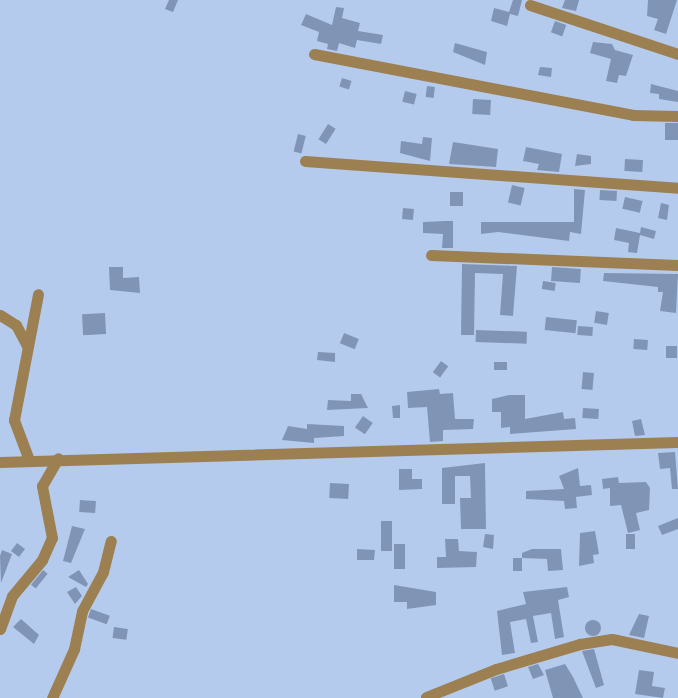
<!DOCTYPE html>
<style>
body{margin:0}
#map{position:relative;width:678px;height:698px;overflow:hidden;background:#b5cbee;font-family:Rubik,sans-serif}
div>[style]{position:absolute}
.building>*{inset:0;background:#8095b6;transform-origin:0 0}
.round{border-radius:50%}
.minor>*{height:11px;margin:-5.5px;padding:0 5.5px;transform-origin:5.5px;border-radius:5.5px;background:#9c8052}
span{translate:-50% -50%;white-space:nowrap;text-align:center;line-height:1.15;-webkit-text-stroke:4.5px #b5cbee;paint-order:stroke}
</style>
<div id="map">
<div class="building">
<div style="clip-path:polygon(169px 0,178px 0,173px 12px,165px 9px)"></div>
<div style="clip-path:polygon(513px 0,522px 0,518px 16px,510px 14px,507px 26px,491px 21px,494px 8px,509px 12px)"></div>
<div style="clip-path:polygon(565px 0,579px 0,576px 11px,562px 8px)"></div>
<div style="clip-path:polygon(648px 0,677px 0,666px 34px,654px 30px,658px 19px,647px 16px)"></div>
<div style="clip-path:polygon(336px 7px,344px 8px,342px 18px,360px 23px,358px 31px,383px 35px,381px 44px,357px 40px,355px 48px,339px 43px,337px 51px,327px 49px,328px 44px,317px 41px,319px 32px,301px 25px,306px 14px,332px 25px)"></div>
<div style="left:555px;top:21px;width:12px;height:12px;rotate:20deg"></div>
<div style="clip-path:polygon(593px 42px,612px 44px,615px 50px,633px 55px,626px 76px,619px 75px,617px 83px,606px 81px,611px 59px,590px 53px)"></div>
<div style="clip-path:polygon(455px 43px,487px 52px,485px 65px,453px 52px)"></div>
<div style="clip-path:polygon(540px 67px,552px 68px,551px 77px,538px 75px)"></div>
<div style="left:342px;top:78px;width:10px;height:9px;rotate:17deg"></div>
<div style="clip-path:polygon(651px 84px,678px 91px,678px 102px,659px 99px,659px 94px,650px 93px)"></div>
<div style="left:427px;top:86px;width:8px;height:11px;rotate:7deg"></div>
<div style="left:405px;top:91px;width:12px;height:11px;rotate:14deg"></div>
<div style="left:473px;top:99px;width:18px;height:15px;rotate:3deg"></div>
<div style="left:665px;top:123px;width:13px;height:17px"></div>
<div style="left:328px;top:124px;width:9px;height:18px;rotate:32deg"></div>
<div style="left:298px;top:134px;width:8px;height:18px;rotate:14deg"></div>
<div style="clip-path:polygon(423px 137px,432px 138px,430px 161px,400px 153px,401px 141px,422px 144px)"></div>
<div style="clip-path:polygon(453px 142px,498px 149px,496px 167px,449px 164px)"></div>
<div style="clip-path:polygon(526px 147px,562px 154px,559px 172px,537px 170px,539px 164px,523px 161px)"></div>
<div style="clip-path:polygon(577px 154px,591px 156px,591px 164px,575px 166px)"></div>
<div style="left:625px;top:159px;width:18px;height:12px;rotate:3deg"></div>
<div style="left:512px;top:185px;width:13px;height:18px;rotate:13deg"></div>
<div style="clip-path:polygon(574px 189px,585px 190px,581px 234px,570px 232px,569px 241px,498px 232px,481px 234px,481px 222px,574px 222px)"></div>
<div style="left:600px;top:190px;width:17px;height:10px;rotate:3deg"></div>
<div style="left:450px;top:192px;width:13px;height:14px"></div>
<div style="left:625px;top:197px;width:18px;height:12px;rotate:13deg"></div>
<div style="clip-path:polygon(661px 203px,669px 205px,667px 220px,658px 218px)"></div>
<div style="left:403px;top:208px;width:11px;height:11px;rotate:5deg"></div>
<div style="clip-path:polygon(445px 221px,453px 221px,453px 248px,442px 248px,443px 234px,423px 233px,423px 222px)"></div>
<div style="clip-path:polygon(641px 227px,656px 231px,654px 239px,640px 235px,637px 253px,628px 252px,629px 243px,614px 240px,616px 228px,640px 233px)"></div>
<div style="clip-path:polygon(462px 264px,517px 266px,513px 316px,500px 315px,503px 274px,475px 273px,474px 335px,461px 335px)"></div>
<div style="clip-path:polygon(109px 267px,123px 267px,123px 278px,139px 277px,140px 293px,110px 290px)"></div>
<div style="left:552px;top:267px;width:29px;height:14px;rotate:4deg"></div>
<div style="clip-path:polygon(604px 273px,678px 274px,676px 313px,660px 311px,663px 292px,658px 292px,658px 287px,603px 281px)"></div>
<div style="left:543px;top:281px;width:13px;height:8px;rotate:9deg"></div>
<div style="left:596px;top:311px;width:13px;height:12px;rotate:9deg"></div>
<div style="left:105px;top:313px;width:21px;height:23px;rotate:87deg"></div>
<div style="left:546px;top:317px;width:31px;height:13px;rotate:6deg"></div>
<div style="left:578px;top:326px;width:15px;height:9px;rotate:4deg"></div>
<div style="left:476px;top:330px;width:51px;height:12px;rotate:2deg"></div>
<div style="left:344px;top:333px;width:16px;height:11px;rotate:22deg"></div>
<div style="left:634px;top:339px;width:14px;height:10px;rotate:4deg"></div>
<div style="left:677px;top:346px;width:12px;height:11px;rotate:90deg"></div>
<div style="clip-path:polygon(318px 352px,335px 353px,335px 362px,317px 360px)"></div>
<div style="left:441px;top:361px;width:9px;height:14px;rotate:36deg"></div>
<div style="left:507px;top:362px;width:8px;height:13px;rotate:90deg"></div>
<div style="left:583px;top:372px;width:11px;height:17px;rotate:5deg"></div>
<div style="clip-path:polygon(439px 389px,440px 394px,453px 393px,455px 419px,474px 419px,473px 429px,443px 430px,443px 441px,430px 442px,427px 407px,408px 408px,407px 392px)"></div>
<div style="clip-path:polygon(351px 394px,361px 394px,368px 408px,327px 410px,328px 400px,351px 401px)"></div>
<div style="clip-path:polygon(509px 395px,525px 395px,525px 419px,563px 412px,564px 419px,575px 418px,576px 429px,510px 434px,510px 427px,501px 428px,501px 412px,492px 412px,492px 399px)"></div>
<div style="clip-path:polygon(400px 405px,400px 418px,393px 418px,392px 406px)"></div>
<div style="left:583px;top:408px;width:16px;height:10px;rotate:4deg"></div>
<div style="left:363px;top:416px;width:12px;height:14px;rotate:35deg"></div>
<div style="clip-path:polygon(641px 419px,645px 435px,635px 436px,632px 421px)"></div>
<div style="clip-path:polygon(307px 424px,344px 426px,344px 436px,314px 438px,314px 443px,282px 440px,288px 426px,307px 429px)"></div>
<div style="clip-path:polygon(675px 452px,678px 489px,672px 489px,670px 468px,660px 469px,658px 453px)"></div>
<div style="clip-path:polygon(485px 463px,486px 529px,461px 529px,460px 498px,471px 498px,470px 476px,455px 476px,455px 504px,442px 504px,442px 468px)"></div>
<div style="clip-path:polygon(578px 468px,580px 486px,591px 485px,592px 495px,576px 497px,577px 508px,565px 509px,564px 501px,526px 499px,526px 491px,564px 489px,559px 476px)"></div>
<div style="clip-path:polygon(399px 469px,412px 469px,412px 479px,422px 479px,422px 489px,399px 490px)"></div>
<div style="clip-path:polygon(618px 477px,619px 483px,646px 482px,650px 488px,649px 510px,636px 513px,640px 530px,628px 533px,621px 505px,610px 506px,610px 488px,603px 489px,602px 479px)"></div>
<div style="left:330px;top:483px;width:19px;height:15px;rotate:3deg"></div>
<div style="left:80px;top:500px;width:16px;height:12px;rotate:4deg"></div>
<div style="clip-path:polygon(678px 518px,678px 529px,662px 535px,658px 526px)"></div>
<div style="left:381px;top:521px;width:11px;height:30px"></div>
<div style="clip-path:polygon(72px 526px,85px 529px,71px 563px,63px 561px)"></div>
<div style="clip-path:polygon(595px 531px,599px 554px,593px 555px,594px 563px,579px 566px,580px 533px)"></div>
<div style="clip-path:polygon(485px 534px,494px 535px,493px 549px,483px 547px)"></div>
<div style="left:626px;top:534px;width:9px;height:15px"></div>
<div style="clip-path:polygon(445px 539px,458px 539px,459px 551px,477px 552px,476px 567px,437px 568px,437px 557px,446px 557px)"></div>
<div style="left:17px;top:543px;width:10px;height:10px;rotate:37deg"></div>
<div style="left:394px;top:544px;width:11px;height:25px"></div>
<div style="clip-path:polygon(357px 549px,375px 550px,374px 560px,357px 560px)"></div>
<div style="clip-path:polygon(532px 549px,561px 549px,563px 570px,548px 571px,547px 559px,522px 558px,522px 571px,513px 571px,513px 558px,522px 558px,522px 553px)"></div>
<div style="clip-path:polygon(2px 550px,12px 554px,1px 583px,0 556px)"></div>
<div style="left:43px;top:570px;width:6px;height:19px;rotate:39deg"></div>
<div style="clip-path:polygon(79px 570px,88px 584px,86px 587px,68px 577px)"></div>
<div style="clip-path:polygon(394px 585px,436px 592px,436px 605px,407px 609px,407px 602px,394px 602px)"></div>
<div style="clip-path:polygon(76px 587px,82px 596px,75px 604px,67px 592px)"></div>
<div style="clip-path:polygon(567px 587px,569px 597px,558px 600px,564px 637px,555px 639px,551px 613px,533px 616px,538px 642px,531px 643px,526px 619px,510px 622px,515px 653px,502px 655px,497px 611px,526px 604px,523px 592px)"></div>
<div style="left:91px;top:609px;width:20px;height:9px;rotate:20deg"></div>
<div style="clip-path:polygon(639px 614px,649px 616px,644px 638px,629px 635px)"></div>
<div style="clip-path:polygon(21px 619px,39px 635px,34px 644px,13px 627px)"></div>
<div class="round" style="left:585px;top:620px;width:16px;height:16px"></div>
<div style="left:114px;top:627px;width:14px;height:11px;rotate:8deg"></div>
<div style="clip-path:polygon(594px 649px,604px 685px,596px 688px,582px 651px)"></div>
<div style="clip-path:polygon(538px 664px,544px 675px,533px 679px,528px 667px)"></div>
<div style="clip-path:polygon(565px 664px,573px 677px,583px 698px,553px 698px,545px 670px)"></div>
<div style="clip-path:polygon(639px 670px,654px 672px,652px 686px,665px 688px,663px 698px,635px 694px)"></div>
<div style="left:504px;top:674px;width:13px;height:14px;rotate:72deg"></div>
</div>
<div class="minor">
<div style="left:530px;top:5px;width:156px;rotate:18.3deg"></div>
<div style="left:314px;top:54px;width:325px;rotate:10.8deg"></div>
<div style="left:633px;top:115px;width:45px;rotate:1.3deg"></div>
<div style="left:305px;top:161px;width:374px;rotate:4.1deg"></div>
<div style="left:431px;top:255px;width:247px;rotate:2.3deg"></div>
<div style="left:0;top:315px;width:19px;rotate:32deg"></div>
<div style="left:16px;top:325px;width:24px;rotate:62deg"></div>
<div style="left:29px;top:460px;width:43px;rotate:-110.6deg"></div>
<div style="left:14px;top:420px;width:128px;rotate:-79.2deg"></div>
<div style="left:0;top:462px;width:678px;rotate:-1.69deg"></div>
<div style="left:0;top:629px;width:35px;rotate:-70deg"></div>
<div style="left:12px;top:596px;width:47px;rotate:-50.2deg"></div>
<div style="left:42px;top:560px;width:24px;rotate:-66deg"></div>
<div style="left:52px;top:538px;width:53px;rotate:-100.9deg"></div>
<div style="left:42px;top:486px;width:32px;rotate:-60deg"></div>
<div style="left:426px;top:697px;width:75px;rotate:-21.8deg"></div>
<div style="left:496px;top:669px;width:88px;rotate:-16.6deg"></div>
<div style="left:580px;top:644px;width:32px;rotate:-9deg"></div>
<div style="left:612px;top:639px;width:67px;rotate:12deg"></div>
<div style="left:52px;top:698px;width:54px;rotate:-65.8deg"></div>
<div style="left:74px;top:649px;width:39px;rotate:-78deg"></div>
<div style="left:82px;top:611px;width:44px;rotate:-61.7deg"></div>
<div style="left:103px;top:572px;width:32px;rotate:-76deg"></div>
</div>
</div>
